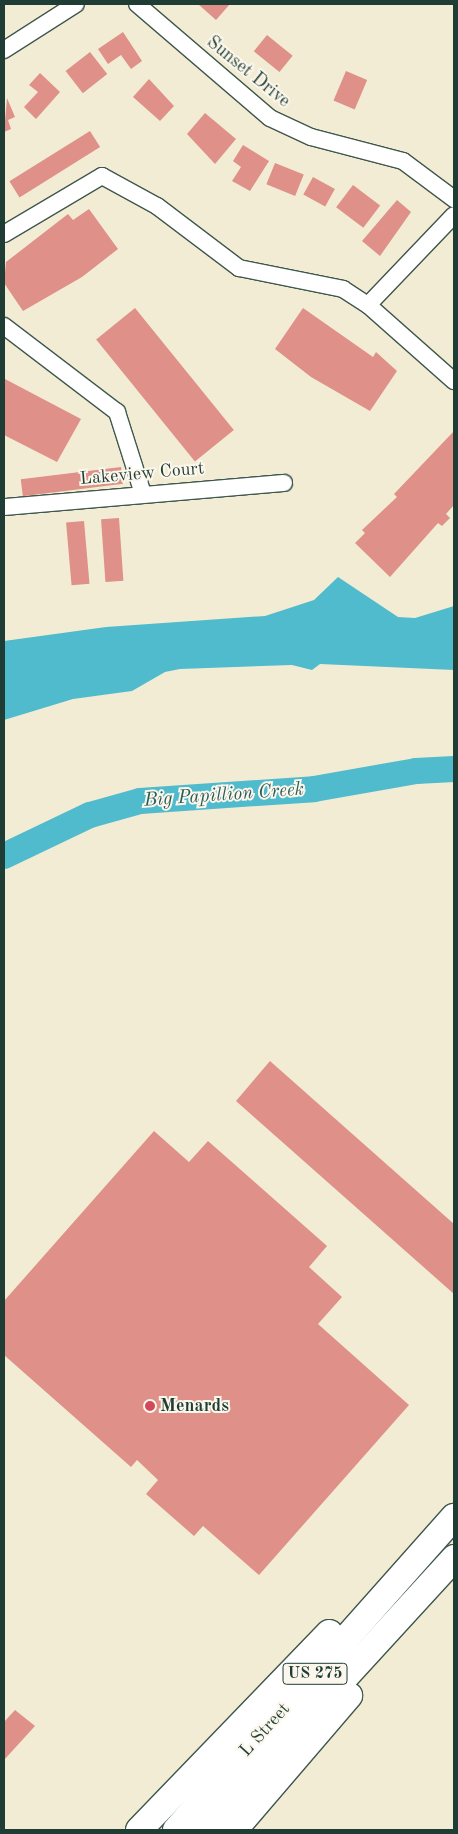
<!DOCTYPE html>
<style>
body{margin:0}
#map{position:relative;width:458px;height:1834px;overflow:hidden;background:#f2ecd4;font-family:"Old Standard TT",serif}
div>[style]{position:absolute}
.water>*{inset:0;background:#50bbcc}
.river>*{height:26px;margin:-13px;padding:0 13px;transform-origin:13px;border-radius:13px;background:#50bbcc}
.building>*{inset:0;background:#df9088;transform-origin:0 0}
.roads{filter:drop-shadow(1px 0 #3f574c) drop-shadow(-1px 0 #3f574c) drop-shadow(0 1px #3f574c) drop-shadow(0 -1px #3f574c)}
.street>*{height:16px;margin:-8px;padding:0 8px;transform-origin:8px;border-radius:8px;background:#fff}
.primary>*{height:26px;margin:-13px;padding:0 13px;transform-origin:13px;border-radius:13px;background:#fff}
.dots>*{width:14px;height:14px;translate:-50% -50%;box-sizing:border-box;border:2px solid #fbf7ec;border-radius:50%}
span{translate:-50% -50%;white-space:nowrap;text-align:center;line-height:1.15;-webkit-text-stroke:4px #fbf7ec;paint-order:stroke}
.shield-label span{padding:1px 4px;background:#fbf7ec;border:1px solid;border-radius:4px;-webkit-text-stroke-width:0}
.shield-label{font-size:16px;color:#1f3d34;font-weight:700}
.street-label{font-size:18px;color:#1f3d34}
.poi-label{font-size:18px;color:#1f3d34;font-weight:700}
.left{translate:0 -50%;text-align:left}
.water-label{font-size:19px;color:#2b5c5a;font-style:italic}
.frame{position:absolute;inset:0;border:5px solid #1f3d34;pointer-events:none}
</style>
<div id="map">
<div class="water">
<div style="clip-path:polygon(338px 577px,398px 617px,415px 618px,454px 606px,454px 670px,320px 664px,312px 670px,292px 665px,180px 669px,165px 672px,132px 691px,73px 699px,4px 720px,4px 641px,106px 627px,265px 616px,314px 600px)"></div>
</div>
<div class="river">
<div style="left:4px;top:856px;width:95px;rotate:-25.5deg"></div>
<div style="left:90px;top:815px;width:52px;rotate:-15.6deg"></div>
<div style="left:140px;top:801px;width:174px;rotate:-3.9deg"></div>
<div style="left:314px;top:789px;width:104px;rotate:-10deg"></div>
<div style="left:416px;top:771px;width:38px;rotate:-3deg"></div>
</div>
<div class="building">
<div style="clip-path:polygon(198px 4px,230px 4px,216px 20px)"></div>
<div style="clip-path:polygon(123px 32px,142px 61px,131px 69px,121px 55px,108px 64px,98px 49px)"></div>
<div style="left:267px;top:35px;width:33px;height:21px;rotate:39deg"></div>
<div style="left:90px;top:52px;width:28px;height:31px;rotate:52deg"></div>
<div style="left:346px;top:71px;width:23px;height:32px;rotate:23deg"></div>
<div style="clip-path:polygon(40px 73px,60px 92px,36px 119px,24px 107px,38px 92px,29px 85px)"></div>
<div style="clip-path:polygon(149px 79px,174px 106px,160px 121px,133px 97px)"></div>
<div style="clip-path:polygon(7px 98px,15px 117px,8px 120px,11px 129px,4px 132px)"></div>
<div style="clip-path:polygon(205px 113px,236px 139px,215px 164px,187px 134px)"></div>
<div style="left:90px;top:131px;width:19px;height:95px;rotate:58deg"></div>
<div style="clip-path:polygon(243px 145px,269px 161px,250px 191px,232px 181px,241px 167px,233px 161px)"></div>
<div style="left:275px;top:163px;width:31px;height:23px;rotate:22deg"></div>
<div style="left:313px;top:177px;width:25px;height:20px;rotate:29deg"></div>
<div style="left:353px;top:185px;width:34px;height:28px;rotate:37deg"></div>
<div style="clip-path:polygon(397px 200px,411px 212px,380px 256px,362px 241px)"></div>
<div style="clip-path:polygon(89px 209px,118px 249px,82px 277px,23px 311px,4px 283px,6px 262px,68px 214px,73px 220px)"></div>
<div style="left:135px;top:308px;width:157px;height:50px;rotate:51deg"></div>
<div style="clip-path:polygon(303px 308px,373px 357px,376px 352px,397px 371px,370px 411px,311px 377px,275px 349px)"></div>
<div style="clip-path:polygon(4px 373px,5px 379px,81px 419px,57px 462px,4px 435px)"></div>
<div style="clip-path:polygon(454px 431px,454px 505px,446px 514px,450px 518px,442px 526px,438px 523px,390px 577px,355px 543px,365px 533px,362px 530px,397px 497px,394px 494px)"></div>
<div style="left:121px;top:467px;width:17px;height:101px;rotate:83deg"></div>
<div style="left:119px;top:518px;width:63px;height:18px;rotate:86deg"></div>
<div style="left:84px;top:521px;width:63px;height:18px;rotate:85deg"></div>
<div style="clip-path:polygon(270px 1061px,454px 1224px,454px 1294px,236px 1101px)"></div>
<div style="clip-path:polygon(154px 1131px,189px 1162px,208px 1141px,327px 1246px,309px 1267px,342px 1297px,318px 1324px,409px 1405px,259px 1575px,203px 1526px,194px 1536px,146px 1494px,158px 1480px,137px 1460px,131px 1467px,4px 1355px,4px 1301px)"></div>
<div style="clip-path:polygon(15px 1710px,35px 1726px,4px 1760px,4px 1722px)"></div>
</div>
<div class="roads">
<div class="street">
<div style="left:137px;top:4px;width:175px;rotate:40.6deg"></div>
<div style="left:270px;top:118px;width:45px;rotate:24.9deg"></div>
<div style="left:311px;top:137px;width:95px;rotate:14.6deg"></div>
<div style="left:403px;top:161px;width:64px;rotate:36.7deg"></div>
<div style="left:4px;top:50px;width:85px;rotate:-32.6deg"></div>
<div style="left:4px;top:234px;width:114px;rotate:-30.6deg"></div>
<div style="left:102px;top:176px;width:63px;rotate:28.6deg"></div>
<div style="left:157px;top:206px;width:103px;rotate:37.1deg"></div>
<div style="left:239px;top:268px;width:106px;rotate:11.4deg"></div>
<div style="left:343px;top:289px;width:30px;rotate:33deg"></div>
<div style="left:368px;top:305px;width:115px;rotate:41.5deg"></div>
<div style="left:368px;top:305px;width:124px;rotate:-46.3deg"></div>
<div style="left:4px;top:326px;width:142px;rotate:37.3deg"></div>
<div style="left:117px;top:412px;width:86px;rotate:72.4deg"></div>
<div style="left:4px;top:507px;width:281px;rotate:-4.9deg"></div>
</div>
<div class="primary">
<div style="left:139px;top:1830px;width:274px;rotate:-46deg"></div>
<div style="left:176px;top:1830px;width:419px;rotate:-48.4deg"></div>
<div style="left:205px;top:1830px;width:369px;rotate:-47.5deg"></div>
<div style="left:234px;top:1830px;width:177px;rotate:-49.4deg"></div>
</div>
</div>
<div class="dots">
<div style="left:150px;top:1406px;background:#d1495b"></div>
</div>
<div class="shield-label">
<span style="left:315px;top:1674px">US 275</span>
</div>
<div class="street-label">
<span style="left:248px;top:72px;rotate:39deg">Sunset Drive</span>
<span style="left:142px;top:474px;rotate:-5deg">Lakeview Court</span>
<span style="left:265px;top:1730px;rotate:-48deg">L Street</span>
</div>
<div class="poi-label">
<span class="left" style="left:160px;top:1406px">Menards</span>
</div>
<div class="water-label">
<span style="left:224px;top:796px;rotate:-4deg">Big Papillion Creek</span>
</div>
<div class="frame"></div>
</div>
